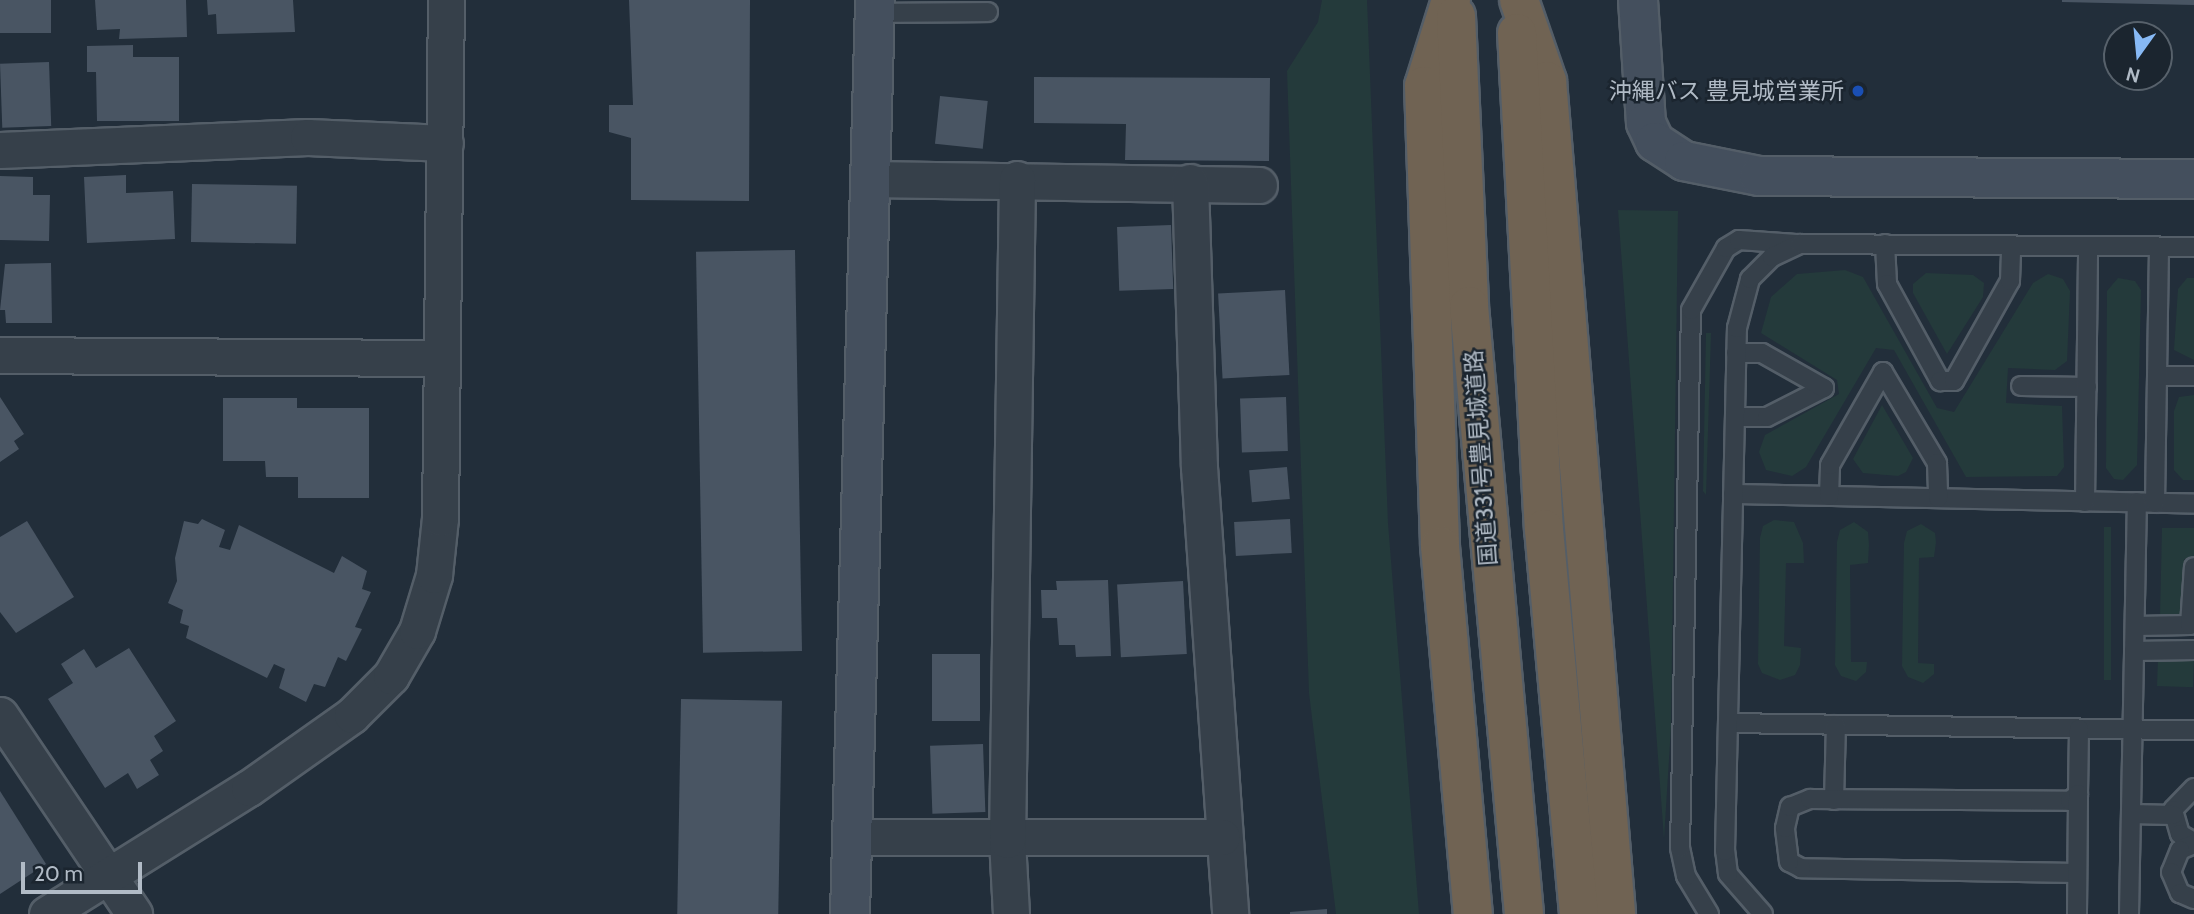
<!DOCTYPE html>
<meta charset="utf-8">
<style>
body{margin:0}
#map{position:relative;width:2194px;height:914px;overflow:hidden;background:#222e3a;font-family:Cabin,"Noto Sans JP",sans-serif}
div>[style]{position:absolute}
.green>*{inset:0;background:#243a3b;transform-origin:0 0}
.building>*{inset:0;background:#495563;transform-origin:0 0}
.roads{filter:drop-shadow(2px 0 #545e68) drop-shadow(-2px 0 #545e68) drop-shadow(0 2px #545e68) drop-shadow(0 -2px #545e68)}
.lane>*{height:18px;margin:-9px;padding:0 9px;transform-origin:9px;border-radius:9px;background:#36404a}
.street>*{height:35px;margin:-17.5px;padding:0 17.5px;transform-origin:17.5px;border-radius:17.5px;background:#36404a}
.secondary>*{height:38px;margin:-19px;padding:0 19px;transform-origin:19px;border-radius:19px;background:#444f5d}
.highway>*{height:38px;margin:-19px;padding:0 19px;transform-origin:19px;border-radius:19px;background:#706353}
.dots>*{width:19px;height:19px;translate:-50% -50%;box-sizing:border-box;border:4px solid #1b252f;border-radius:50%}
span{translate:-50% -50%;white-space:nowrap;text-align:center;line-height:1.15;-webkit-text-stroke:5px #1b252f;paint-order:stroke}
.poi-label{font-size:23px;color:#b1bbc6}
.right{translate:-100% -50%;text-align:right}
.street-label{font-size:23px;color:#b1bbc6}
.north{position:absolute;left:2103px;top:21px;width:70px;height:70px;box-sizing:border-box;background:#1b252f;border:2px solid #57616b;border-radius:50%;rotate:195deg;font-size:19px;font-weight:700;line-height:28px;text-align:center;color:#b1bbc6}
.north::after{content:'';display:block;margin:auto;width:24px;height:32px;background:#87b9f5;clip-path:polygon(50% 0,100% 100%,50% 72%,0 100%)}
.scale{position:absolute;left:21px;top:862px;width:121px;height:32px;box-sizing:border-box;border:4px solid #b1bbc6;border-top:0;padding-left:9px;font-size:21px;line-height:24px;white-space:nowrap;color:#b1bbc6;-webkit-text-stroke:5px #1b252f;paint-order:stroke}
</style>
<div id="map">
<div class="green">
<div style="clip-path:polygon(1322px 0,1367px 0,1388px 523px,1419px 914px,1336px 914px,1309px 693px,1287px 71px,1318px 22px)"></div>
<div style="clip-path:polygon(1618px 210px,1678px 211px,1671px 727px,1664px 839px)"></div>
<div style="clip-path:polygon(1845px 270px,1863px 277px,1937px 408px,1954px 412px,2033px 283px,2048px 274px,2063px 279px,2070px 291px,2067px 361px,2055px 370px,2008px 368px,2006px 403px,2062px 406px,2064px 467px,2057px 476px,1966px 477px,1894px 350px,1876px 348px,1806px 467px,1792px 476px,1766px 470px,1759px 452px,1765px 435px,1839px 394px,1837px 380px,1761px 333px,1771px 297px,1797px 274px)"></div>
<div style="clip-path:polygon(1926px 273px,1973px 275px,1984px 283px,1983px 297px,1947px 354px,1913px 293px,1913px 284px)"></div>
<div style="clip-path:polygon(2118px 278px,2135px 281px,2141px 290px,2137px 465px,2123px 480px,2114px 479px,2106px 468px,2107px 291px)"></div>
<div style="clip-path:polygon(2187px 278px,2194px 278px,2194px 360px,2174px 350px,2178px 289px)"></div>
<div style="clip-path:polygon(1706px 333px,1711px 333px,1706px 495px,1703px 491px)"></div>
<div style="clip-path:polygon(2194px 395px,2194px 480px,2183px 480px,2174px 470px,2174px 411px,2179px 397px)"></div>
<div style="clip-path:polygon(1882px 405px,1913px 458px,1906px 472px,1898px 476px,1863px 473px,1853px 459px)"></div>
<div style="clip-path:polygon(1774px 520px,1794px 522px,1803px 543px,1804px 563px,1786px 563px,1784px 646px,1801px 648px,1800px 665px,1795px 675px,1780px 680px,1762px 673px,1758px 664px,1760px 538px,1763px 526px)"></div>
<div style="clip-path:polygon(1854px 522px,1868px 532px,1869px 545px,1868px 563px,1850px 565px,1851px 662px,1867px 662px,1866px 672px,1856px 681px,1841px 676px,1835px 665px,1837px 542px,1840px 530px)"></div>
<div style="clip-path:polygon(1921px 524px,1935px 533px,1936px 542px,1934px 557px,1919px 558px,1918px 663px,1934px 664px,1934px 674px,1923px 683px,1908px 677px,1902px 666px,1904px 543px,1907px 531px)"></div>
<div style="left:2111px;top:527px;width:153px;height:7px;rotate:90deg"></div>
<div style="clip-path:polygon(2162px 528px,2194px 528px,2194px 558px,2184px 559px,2182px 617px,2160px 617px)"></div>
<div style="left:2158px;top:658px;width:36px;height:28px;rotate:2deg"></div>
</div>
<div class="building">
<div style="left:0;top:0;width:51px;height:33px"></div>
<div style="clip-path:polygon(95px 0,186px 0,187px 37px,119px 39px,120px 29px,97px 30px)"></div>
<div style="clip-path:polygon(207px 0,293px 0,295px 32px,217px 34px,216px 14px,208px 15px)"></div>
<div style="clip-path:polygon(629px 0,750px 0,749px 201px,631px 200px,631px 138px,609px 132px,609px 105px,633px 105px)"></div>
<div style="clip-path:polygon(2062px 0,2194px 0,2194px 5px,2062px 2px)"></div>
<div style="clip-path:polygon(133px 45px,133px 57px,179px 57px,179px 121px,97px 121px,96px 72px,87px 72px,87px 46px)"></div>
<div style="left:49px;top:62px;width:64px;height:49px;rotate:88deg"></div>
<div style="clip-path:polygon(1034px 77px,1270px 78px,1269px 161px,1125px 160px,1126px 124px,1034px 123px)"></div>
<div style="left:940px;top:96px;width:48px;height:48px;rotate:6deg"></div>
<div style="clip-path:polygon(126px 175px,126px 193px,173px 191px,175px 239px,87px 243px,84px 177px)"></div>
<div style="clip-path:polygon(0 176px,33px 177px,33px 195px,50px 195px,49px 241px,0 240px)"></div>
<div style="left:192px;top:184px;width:105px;height:58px;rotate:1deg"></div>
<div style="left:1171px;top:225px;width:64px;height:54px;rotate:88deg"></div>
<div style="left:795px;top:250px;width:401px;height:99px;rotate:89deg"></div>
<div style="clip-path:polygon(51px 263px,52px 323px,6px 323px,5px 310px,0 310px,5px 264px)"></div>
<div style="left:1285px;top:290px;width:85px;height:67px;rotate:87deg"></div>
<div style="clip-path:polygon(0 397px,24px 434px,14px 441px,19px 449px,0 462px)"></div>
<div style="left:1286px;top:397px;width:54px;height:46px;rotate:88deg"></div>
<div style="clip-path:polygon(223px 398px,297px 398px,297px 408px,369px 408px,369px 498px,298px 498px,298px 477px,266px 477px,265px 461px,223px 461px)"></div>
<div style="left:1287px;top:467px;width:32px;height:38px;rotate:85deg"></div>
<div style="clip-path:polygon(202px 519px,225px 530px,219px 547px,230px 550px,239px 525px,334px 573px,342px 556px,367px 571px,362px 589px,371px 592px,355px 627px,362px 629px,346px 661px,338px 657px,325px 687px,314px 684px,306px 702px,279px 688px,285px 669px,274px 664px,267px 678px,186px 638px,189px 626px,180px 623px,183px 610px,168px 603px,177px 581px,175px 558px,184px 521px,198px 524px)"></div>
<div style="left:1290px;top:519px;width:34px;height:56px;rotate:87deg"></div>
<div style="clip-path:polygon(27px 521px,74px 597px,16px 633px,0 612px,0 537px)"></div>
<div style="clip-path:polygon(1108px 580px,1111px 656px,1076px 657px,1075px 645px,1059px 645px,1057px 618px,1042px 618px,1041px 590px,1057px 590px,1056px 581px)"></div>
<div style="left:1183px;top:581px;width:73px;height:66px;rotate:87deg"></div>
<div style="clip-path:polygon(129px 648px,176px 721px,154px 736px,163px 751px,150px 760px,159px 775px,137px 789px,128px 773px,105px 788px,48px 699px,73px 683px,61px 664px,84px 649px,96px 668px)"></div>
<div style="left:932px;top:654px;width:48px;height:67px"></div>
<div style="left:681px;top:699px;width:101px;height:215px;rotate:1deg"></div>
<div style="left:983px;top:744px;width:68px;height:53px;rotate:88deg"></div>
<div style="clip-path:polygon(0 791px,46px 864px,0 894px)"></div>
<div style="clip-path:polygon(1327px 909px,1327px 914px,1290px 914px,1290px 912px)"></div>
</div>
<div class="roads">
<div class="lane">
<div style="left:875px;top:13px;width:113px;rotate:-0.5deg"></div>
<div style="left:1885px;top:244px;width:40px;rotate:87.1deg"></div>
<div style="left:1887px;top:284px;width:111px;rotate:61.3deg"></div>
<div style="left:1940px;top:381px;width:14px"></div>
<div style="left:1954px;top:381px;width:115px;rotate:-60.8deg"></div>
<div style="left:2010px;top:281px;width:36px;rotate:-88deg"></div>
<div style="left:2157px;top:376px;width:37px"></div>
<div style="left:2021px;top:386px;width:66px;rotate:0.9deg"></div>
<div style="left:1735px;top:417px;width:32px"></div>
<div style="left:1767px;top:417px;width:64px;rotate:-27deg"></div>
<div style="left:1824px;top:388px;width:71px;rotate:-150.6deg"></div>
<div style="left:1762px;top:353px;width:26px;rotate:180deg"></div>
<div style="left:1733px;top:494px;width:461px;rotate:1.2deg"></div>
<div style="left:1829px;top:496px;width:31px;rotate:-88deg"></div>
<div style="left:1830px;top:465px;width:107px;rotate:-60.3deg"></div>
<div style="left:1883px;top:372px;width:106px;rotate:59.3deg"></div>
<div style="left:1937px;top:463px;width:35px;rotate:88deg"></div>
<div style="left:2085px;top:502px;width:256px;rotate:-89.3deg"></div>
<div style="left:2155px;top:503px;width:256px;rotate:-89.1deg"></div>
<div style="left:2135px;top:626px;width:55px;rotate:-1deg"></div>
<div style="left:2190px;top:625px;width:58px;rotate:-86.1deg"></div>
<div style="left:2134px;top:651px;width:60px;rotate:-1deg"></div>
<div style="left:1728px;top:723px;width:466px;rotate:0.9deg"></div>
<div style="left:2194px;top:788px;width:30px;rotate:134deg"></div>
<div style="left:2173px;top:810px;width:25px;rotate:74deg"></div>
<div style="left:2180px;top:834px;width:16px;rotate:30deg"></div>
<div style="left:1834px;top:800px;width:75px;rotate:-88.5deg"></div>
<div style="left:2131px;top:814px;width:42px;rotate:1.4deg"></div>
<div style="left:2194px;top:844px;width:15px;rotate:157deg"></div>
<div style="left:2180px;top:850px;width:24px;rotate:112deg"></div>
<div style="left:2171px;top:872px;width:23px;rotate:67deg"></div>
<div style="left:2180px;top:893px;width:15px;rotate:23deg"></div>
<div style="left:2076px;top:873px;width:275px;rotate:-179deg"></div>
<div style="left:1801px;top:868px;width:13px;rotate:-153deg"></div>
<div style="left:1789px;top:862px;width:34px;rotate:-97deg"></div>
<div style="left:1785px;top:828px;width:22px;rotate:-77deg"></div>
<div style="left:1790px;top:807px;width:22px;rotate:-22deg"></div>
<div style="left:1810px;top:799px;width:260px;rotate:0.4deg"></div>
<div style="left:2070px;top:801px;width:11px;rotate:-41deg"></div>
<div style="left:2078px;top:794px;width:65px;rotate:-89.1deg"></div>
<div style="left:1709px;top:914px;width:44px;rotate:-121.2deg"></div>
<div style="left:1686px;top:876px;width:29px;rotate:-102deg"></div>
<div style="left:1680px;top:848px;width:538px;rotate:-88.83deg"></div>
<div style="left:1691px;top:310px;width:71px;rotate:-60.6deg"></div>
<div style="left:1726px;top:248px;width:15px;rotate:-32deg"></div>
<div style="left:1739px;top:240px;width:57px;rotate:4deg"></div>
<div style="left:1763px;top:914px;width:53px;rotate:-131.2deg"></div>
<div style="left:1728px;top:874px;width:23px;rotate:-97deg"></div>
<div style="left:1725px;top:851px;width:523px;rotate:-88.69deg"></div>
<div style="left:1737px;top:328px;width:51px;rotate:-75.1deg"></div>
<div style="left:1750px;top:279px;width:31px;rotate:-45deg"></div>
<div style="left:1772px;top:257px;width:31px;rotate:-25deg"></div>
<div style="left:1800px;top:244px;width:394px;rotate:0.4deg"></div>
<div style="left:2077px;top:914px;width:120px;rotate:-89.5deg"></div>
<div style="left:2129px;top:914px;width:412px;rotate:-88.9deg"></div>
</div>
<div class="street">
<div style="left:0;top:150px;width:308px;rotate:-2.4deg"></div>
<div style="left:308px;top:137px;width:137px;rotate:2.5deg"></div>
<div style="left:871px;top:179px;width:388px;rotate:0.9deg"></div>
<div style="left:1190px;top:182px;width:285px;rotate:88.2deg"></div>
<div style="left:1199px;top:467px;width:448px;rotate:86deg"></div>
<div style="left:0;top:355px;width:441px;rotate:0.4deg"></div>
<div style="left:0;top:715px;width:240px;rotate:56deg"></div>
<div style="left:852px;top:837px;width:370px"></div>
<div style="left:47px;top:914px;width:238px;rotate:-32deg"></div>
<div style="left:249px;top:788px;width:126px;rotate:-35.3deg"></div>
<div style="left:352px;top:715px;width:55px;rotate:-45deg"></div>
<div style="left:391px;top:676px;width:52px;rotate:-60deg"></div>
<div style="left:417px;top:631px;width:59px;rotate:-73.1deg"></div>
<div style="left:434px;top:575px;width:57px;rotate:-84deg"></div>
<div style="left:440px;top:518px;width:518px;rotate:-89.34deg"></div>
<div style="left:1011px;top:914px;width:74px;rotate:-93.1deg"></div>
<div style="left:1007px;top:840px;width:661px;rotate:-89.13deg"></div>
</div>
<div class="secondary">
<div style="left:1638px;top:0;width:123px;rotate:86.3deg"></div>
<div style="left:1646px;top:123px;width:21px;rotate:65deg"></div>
<div style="left:1655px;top:142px;width:35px;rotate:33deg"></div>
<div style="left:1684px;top:161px;width:76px;rotate:11.3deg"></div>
<div style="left:1759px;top:176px;width:435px;rotate:0.4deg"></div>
<div style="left:850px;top:914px;width:914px;rotate:-88.43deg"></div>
</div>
<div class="highway">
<div style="left:1451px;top:0;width:90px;rotate:107.4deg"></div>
<div style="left:1424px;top:86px;width:460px;rotate:88deg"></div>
<div style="left:1440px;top:546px;width:369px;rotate:84.9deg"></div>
<div style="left:1519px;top:0;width:86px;rotate:70.9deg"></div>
<div style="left:1547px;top:81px;width:836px;rotate:85.26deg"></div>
<div style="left:1456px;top:16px;width:290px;rotate:87.4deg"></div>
<div style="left:1469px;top:306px;width:610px;rotate:84.83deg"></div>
<div style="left:1517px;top:33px;width:497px;rotate:86.9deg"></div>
<div style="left:1544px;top:529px;width:387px;rotate:84.8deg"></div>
</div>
</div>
<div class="dots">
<div style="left:1858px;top:91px;background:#1a4fb4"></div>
</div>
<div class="poi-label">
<span class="right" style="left:1844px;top:91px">沖縄バス 豊見城営業所</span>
</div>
<div class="street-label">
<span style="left:1481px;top:458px;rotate:-94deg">国道331号豊見城道路</span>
</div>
<div class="north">N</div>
<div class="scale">20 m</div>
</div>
